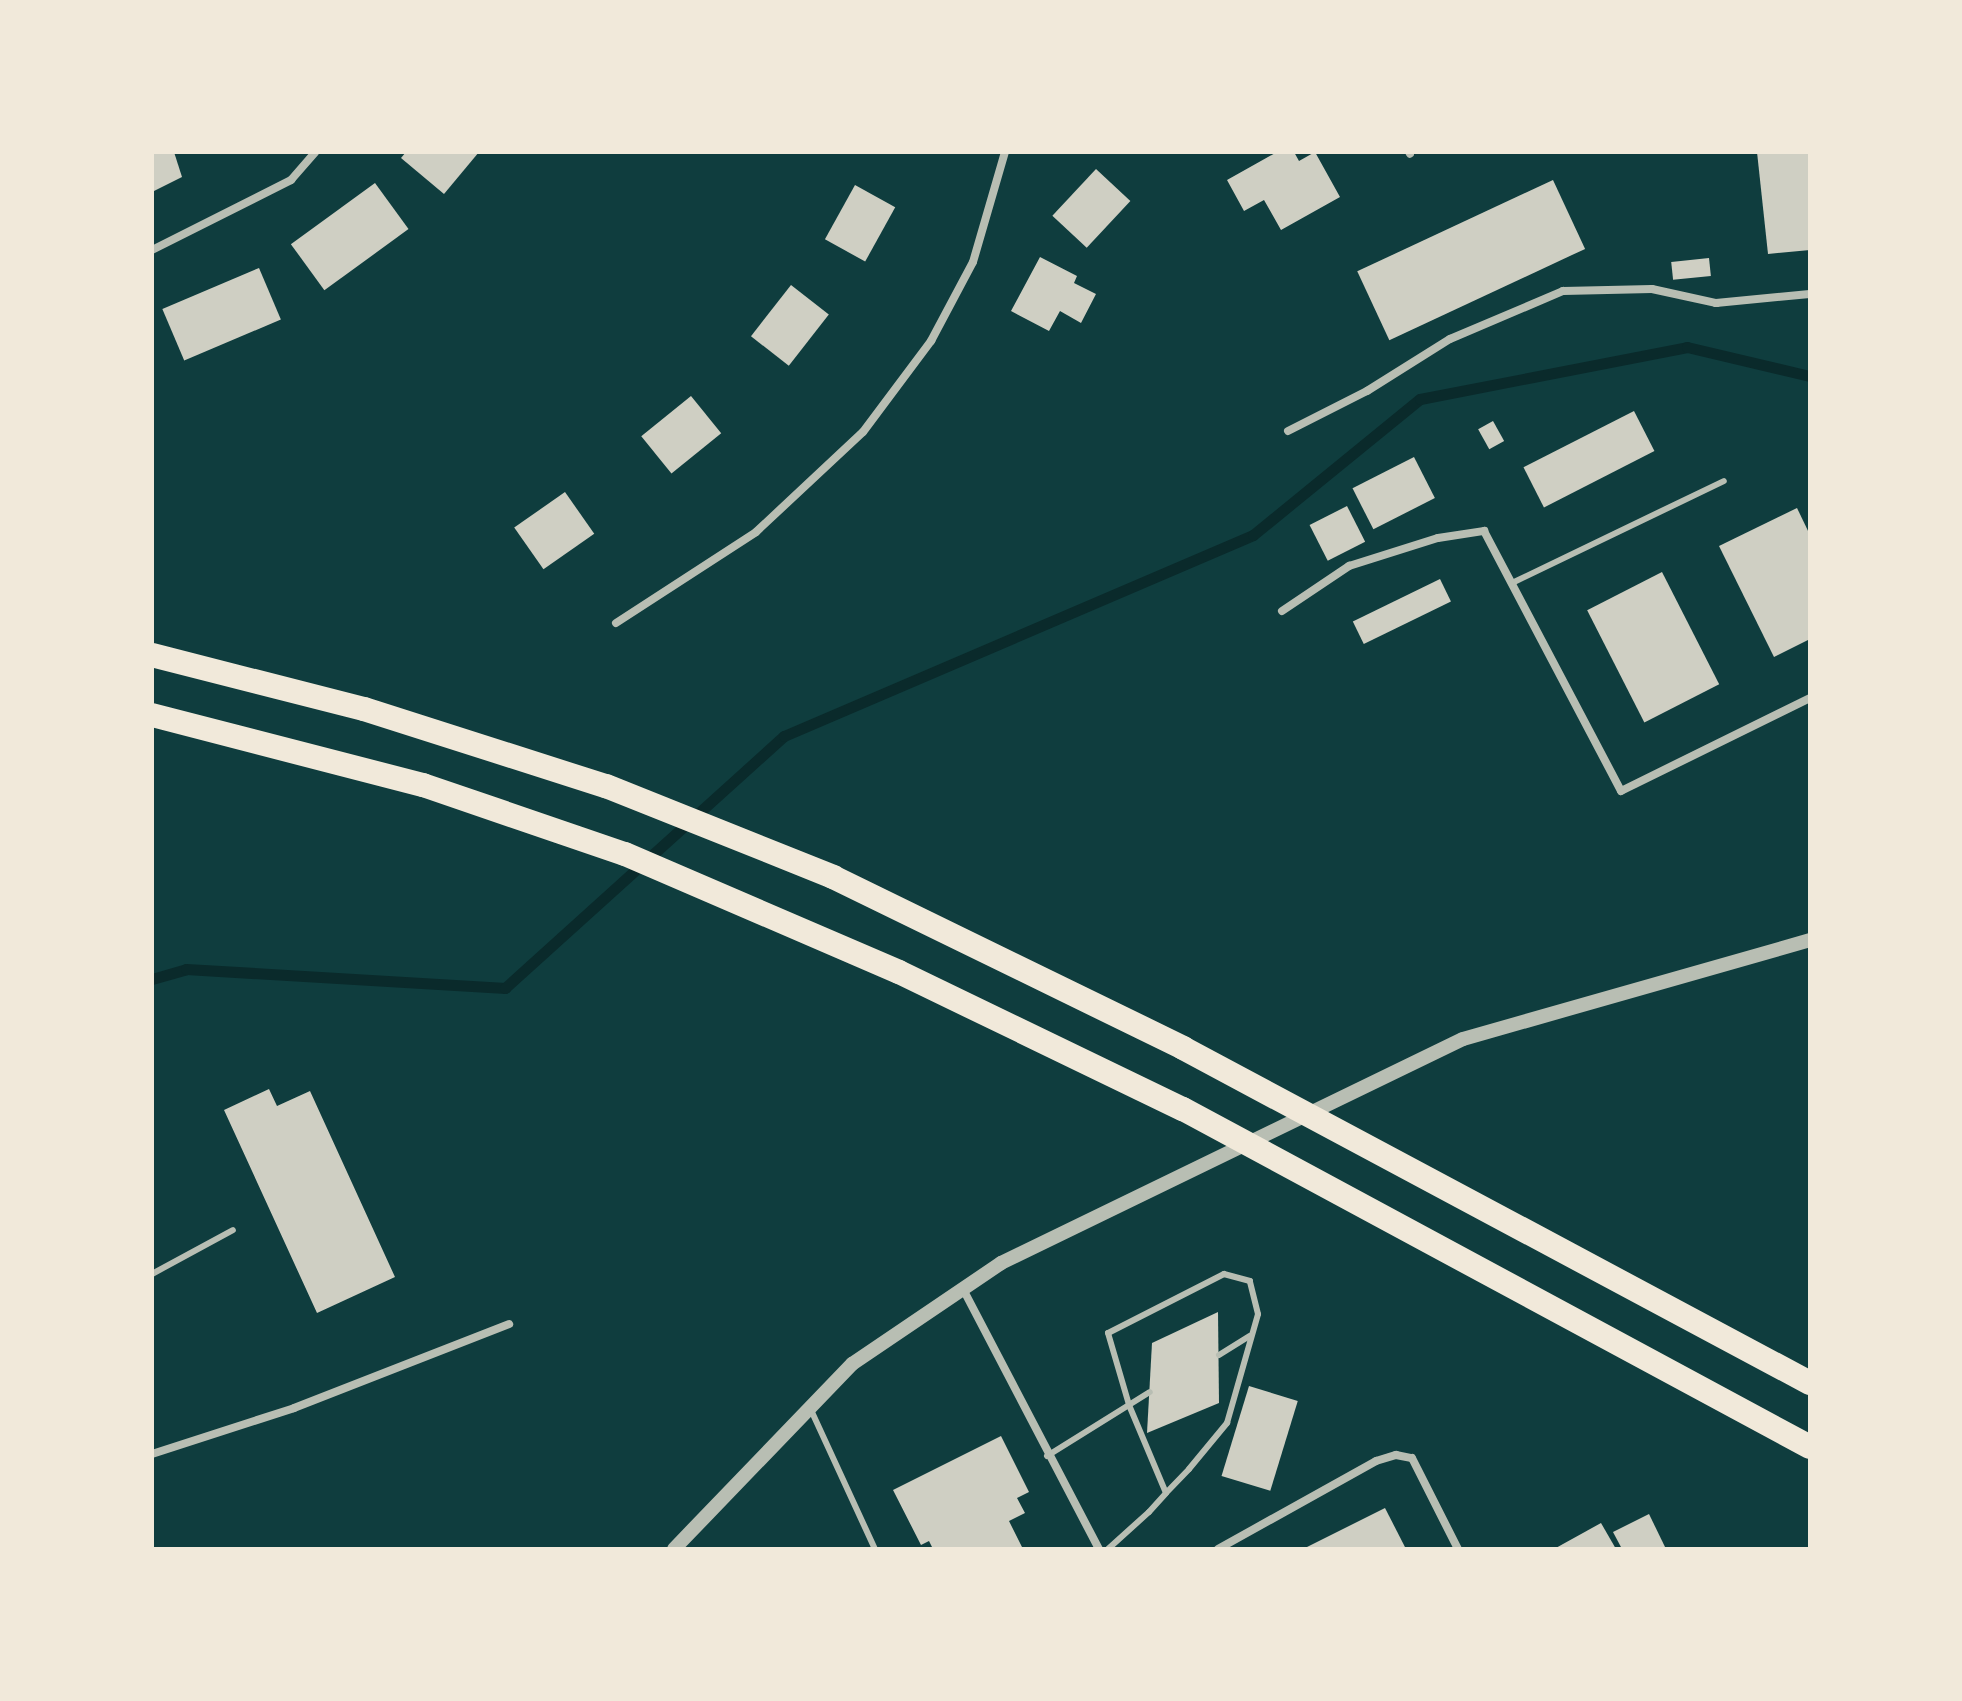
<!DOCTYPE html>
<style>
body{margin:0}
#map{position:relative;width:1962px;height:1701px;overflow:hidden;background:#0f3d3e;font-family:"PT Sans Narrow",sans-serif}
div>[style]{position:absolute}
.stream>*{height:11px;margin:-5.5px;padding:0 5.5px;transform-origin:5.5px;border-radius:5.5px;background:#0a2a2b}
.building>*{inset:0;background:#cfcfc3;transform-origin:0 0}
.service>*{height:6px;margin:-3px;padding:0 3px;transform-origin:3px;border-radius:3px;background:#b8beb3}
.minor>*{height:8px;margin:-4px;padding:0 4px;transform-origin:4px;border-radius:4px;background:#b8beb3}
.tertiary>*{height:14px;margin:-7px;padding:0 7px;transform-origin:7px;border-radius:7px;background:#b8beb3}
.motorway>*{height:24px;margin:-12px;padding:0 12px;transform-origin:12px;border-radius:12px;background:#f1e9da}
span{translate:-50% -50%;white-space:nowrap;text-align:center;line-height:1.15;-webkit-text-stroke:6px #f1e9da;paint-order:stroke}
.frame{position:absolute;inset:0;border:154px solid #f1e9da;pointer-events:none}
</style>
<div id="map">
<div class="stream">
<div style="left:152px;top:979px;width:35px;rotate:-16deg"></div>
<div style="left:186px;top:969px;width:320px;rotate:3.4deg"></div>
<div style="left:505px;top:988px;width:376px;rotate:-42.1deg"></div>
<div style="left:784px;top:736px;width:510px;rotate:-23.2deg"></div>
<div style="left:1253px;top:535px;width:215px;rotate:-39.2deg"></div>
<div style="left:1420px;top:399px;width:272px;rotate:-11deg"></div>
<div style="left:1687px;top:347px;width:126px;rotate:13.3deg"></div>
</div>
<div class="building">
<div style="clip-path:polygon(152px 152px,174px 152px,182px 177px,152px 192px)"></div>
<div style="clip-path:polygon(406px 152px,479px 152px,444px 194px,401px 158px)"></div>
<div style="clip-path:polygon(1277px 152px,1294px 152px,1299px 161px,1315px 152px,1340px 197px,1281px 230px,1264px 200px,1244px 211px,1227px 180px)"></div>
<div style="clip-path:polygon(1757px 152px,1810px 152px,1810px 250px,1768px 254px)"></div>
<div style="left:1096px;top:169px;width:47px;height:64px;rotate:43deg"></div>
<div style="left:1553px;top:180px;width:76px;height:216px;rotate:65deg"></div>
<div style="left:375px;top:183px;width:57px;height:104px;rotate:54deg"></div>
<div style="left:855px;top:185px;width:46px;height:62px;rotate:29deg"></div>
<div style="clip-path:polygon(1040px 257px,1077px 276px,1074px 283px,1096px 294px,1081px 323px,1060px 311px,1049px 331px,1011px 311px)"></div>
<div style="left:1709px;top:258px;width:18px;height:38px;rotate:84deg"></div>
<div style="left:259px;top:268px;width:56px;height:105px;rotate:67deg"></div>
<div style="left:791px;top:285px;width:48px;height:65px;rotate:38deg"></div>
<div style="left:691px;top:396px;width:48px;height:64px;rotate:51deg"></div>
<div style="left:1634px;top:411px;width:45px;height:124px;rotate:63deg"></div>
<div style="left:1493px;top:421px;width:23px;height:17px;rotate:61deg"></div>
<div style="left:1414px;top:457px;width:46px;height:69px;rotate:63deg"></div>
<div style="left:565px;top:492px;width:51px;height:62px;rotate:55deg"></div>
<div style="left:1347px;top:506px;width:40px;height:42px;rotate:63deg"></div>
<div style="clip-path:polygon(1797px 508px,1810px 535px,1810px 639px,1774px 657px,1719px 546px)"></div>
<div style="left:1662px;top:572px;width:126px;height:84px;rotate:63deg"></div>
<div style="left:1440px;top:579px;width:25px;height:97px;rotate:64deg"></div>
<div style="clip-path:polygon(269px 1089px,277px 1106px,310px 1091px,395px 1277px,317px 1313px,224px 1110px)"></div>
<div style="clip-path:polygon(1218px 1312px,1219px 1403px,1147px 1433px,1152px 1343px)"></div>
<div style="left:1249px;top:1386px;width:51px;height:94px;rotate:17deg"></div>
<div style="clip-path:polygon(1001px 1436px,1029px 1492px,1017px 1498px,1025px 1513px,1009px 1521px,1023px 1549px,933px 1549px,929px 1541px,921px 1545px,893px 1490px)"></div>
<div style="clip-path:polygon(1385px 1508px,1406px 1549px,1303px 1549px)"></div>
<div style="clip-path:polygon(1649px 1514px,1666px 1549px,1622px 1549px,1613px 1532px)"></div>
<div style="clip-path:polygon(1601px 1523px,1616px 1549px,1554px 1549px)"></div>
</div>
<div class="service">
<div style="left:1512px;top:583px;width:235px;rotate:-25.7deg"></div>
<div style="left:152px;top:1274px;width:92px;rotate:-28.5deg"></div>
<div style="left:1219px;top:1355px;width:36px;rotate:-32deg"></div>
<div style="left:811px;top:1410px;width:153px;rotate:65.3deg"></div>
<div style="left:1047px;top:1456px;width:121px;rotate:-31.9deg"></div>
<div style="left:1108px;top:1549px;width:55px;rotate:-42.1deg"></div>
<div style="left:1149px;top:1512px;width:25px;rotate:-48deg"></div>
<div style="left:1166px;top:1493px;width:33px;rotate:-46deg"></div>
<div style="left:1189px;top:1469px;width:60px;rotate:-50.4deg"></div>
<div style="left:1227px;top:1423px;width:113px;rotate:-74.1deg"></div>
<div style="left:1258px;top:1314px;width:34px;rotate:-104deg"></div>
<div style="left:1250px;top:1281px;width:27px;rotate:-165deg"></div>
<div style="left:1224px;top:1274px;width:130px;rotate:153deg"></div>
<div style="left:1108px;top:1333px;width:75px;rotate:73.7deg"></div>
<div style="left:1129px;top:1405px;width:95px;rotate:67.2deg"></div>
</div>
<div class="minor">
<div style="left:1409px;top:152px;width:2px;rotate:63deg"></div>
<div style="left:152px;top:250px;width:156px;rotate:-26.7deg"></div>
<div style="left:291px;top:180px;width:37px;rotate:-49deg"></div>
<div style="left:1288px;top:431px;width:89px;rotate:-26.9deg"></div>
<div style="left:1367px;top:391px;width:98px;rotate:-32.1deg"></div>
<div style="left:1450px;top:339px;width:123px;rotate:-23deg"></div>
<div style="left:1563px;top:291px;width:89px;rotate:-1.3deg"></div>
<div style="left:1652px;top:289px;width:66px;rotate:12.3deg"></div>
<div style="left:1716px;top:303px;width:94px;rotate:-5.5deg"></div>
<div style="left:1282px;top:611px;width:81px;rotate:-33.9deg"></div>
<div style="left:1349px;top:566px;width:93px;rotate:-17.5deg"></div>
<div style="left:1438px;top:538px;width:47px;rotate:-8.7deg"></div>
<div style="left:1484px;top:531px;width:294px;rotate:62.2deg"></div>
<div style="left:1621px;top:791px;width:211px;rotate:-26.2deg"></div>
<div style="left:616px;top:623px;width:167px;rotate:-33deg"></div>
<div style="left:756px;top:532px;width:146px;rotate:-43.1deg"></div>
<div style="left:863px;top:432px;width:114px;rotate:-53.2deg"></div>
<div style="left:931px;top:341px;width:89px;rotate:-62deg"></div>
<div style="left:973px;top:262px;width:115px;rotate:-73.8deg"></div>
<div style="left:963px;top:1289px;width:293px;rotate:62.4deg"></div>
<div style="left:152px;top:1454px;width:149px;rotate:-17.9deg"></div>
<div style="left:294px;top:1408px;width:231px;rotate:-21.3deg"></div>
<div style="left:1218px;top:1549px;width:181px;rotate:-29.1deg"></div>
<div style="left:1376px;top:1461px;width:21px;rotate:-17deg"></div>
<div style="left:1396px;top:1455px;width:16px;rotate:11deg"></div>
<div style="left:1412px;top:1458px;width:102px;rotate:63.2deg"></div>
</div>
<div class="tertiary">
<div style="left:674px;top:1549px;width:257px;rotate:-46.1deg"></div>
<div style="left:852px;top:1364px;width:180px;rotate:-34.1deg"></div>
<div style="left:1001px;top:1263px;width:513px;rotate:-25.87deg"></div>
<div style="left:1463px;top:1039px;width:361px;rotate:-15.9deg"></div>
</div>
<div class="motorway">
<div style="left:152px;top:655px;width:219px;rotate:14.3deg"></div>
<div style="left:364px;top:709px;width:254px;rotate:17.7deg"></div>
<div style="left:606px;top:786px;width:245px;rotate:21.8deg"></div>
<div style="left:833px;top:877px;width:390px;rotate:26deg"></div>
<div style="left:1183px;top:1048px;width:711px;rotate:28.12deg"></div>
<div style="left:152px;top:715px;width:280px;rotate:14.5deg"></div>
<div style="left:423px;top:785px;width:213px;rotate:18.9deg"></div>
<div style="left:625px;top:854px;width:298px;rotate:23.3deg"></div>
<div style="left:899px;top:972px;width:315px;rotate:25.8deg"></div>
<div style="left:1183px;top:1109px;width:712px;rotate:28.33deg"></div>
</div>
<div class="frame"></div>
</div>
